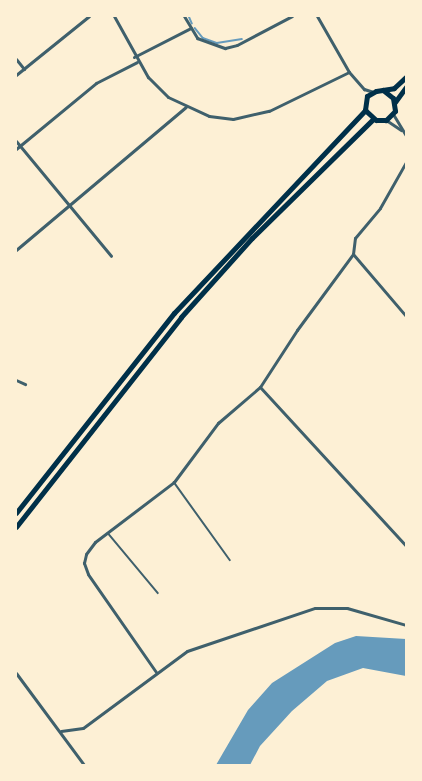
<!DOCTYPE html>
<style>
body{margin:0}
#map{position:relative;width:422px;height:781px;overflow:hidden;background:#fdf0d5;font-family:"Space Grotesk",sans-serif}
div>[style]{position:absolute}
.water>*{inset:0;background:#669bbc}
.stream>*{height:1.5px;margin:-0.75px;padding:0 0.75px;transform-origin:0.75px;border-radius:0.75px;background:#669bbc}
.service>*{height:1.5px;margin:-0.75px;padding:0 0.75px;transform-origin:0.75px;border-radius:0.75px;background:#3f606c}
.minor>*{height:3px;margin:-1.5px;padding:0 1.5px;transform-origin:1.5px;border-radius:1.5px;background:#3f606c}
.primary>*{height:5px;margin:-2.5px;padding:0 2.5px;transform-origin:2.5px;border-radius:2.5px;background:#003049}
span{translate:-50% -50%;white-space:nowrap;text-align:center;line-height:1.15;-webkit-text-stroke:4px #fdf0d5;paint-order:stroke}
.frame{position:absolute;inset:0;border:17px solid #fdf0d5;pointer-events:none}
</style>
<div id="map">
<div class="water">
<div style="clip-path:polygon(356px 636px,406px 639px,406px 676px,363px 668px,327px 681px,292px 711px,260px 746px,250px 765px,216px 765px,248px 710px,272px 683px,335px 643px)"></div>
</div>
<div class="stream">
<div style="left:189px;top:16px;width:8px;rotate:67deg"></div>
<div style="left:195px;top:28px;width:13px;rotate:51deg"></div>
<div style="left:203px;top:38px;width:15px;rotate:20deg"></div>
<div style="left:217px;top:43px;width:25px;rotate:-9deg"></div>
</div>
<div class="service">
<div style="left:174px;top:482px;width:96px;rotate:54.3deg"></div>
<div style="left:108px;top:533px;width:78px;rotate:50.2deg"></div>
</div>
<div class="minor">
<div style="left:114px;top:16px;width:70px;rotate:60.9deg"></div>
<div style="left:148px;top:77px;width:28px;rotate:45deg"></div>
<div style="left:168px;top:97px;width:45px;rotate:24.9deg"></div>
<div style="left:209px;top:116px;width:24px;rotate:7deg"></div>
<div style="left:233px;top:119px;width:37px;rotate:-13deg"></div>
<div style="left:269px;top:111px;width:89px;rotate:-26deg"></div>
<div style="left:184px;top:16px;width:26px;rotate:59deg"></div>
<div style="left:197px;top:38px;width:30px;rotate:20deg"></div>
<div style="left:225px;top:48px;width:12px;rotate:-14deg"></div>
<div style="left:237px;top:45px;width:62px;rotate:-27.8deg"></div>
<div style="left:317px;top:16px;width:64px;rotate:60.3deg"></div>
<div style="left:349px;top:72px;width:23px;rotate:49deg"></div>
<div style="left:364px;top:89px;width:9px;rotate:18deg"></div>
<div style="left:134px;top:57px;width:64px;rotate:-27deg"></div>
<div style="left:16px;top:59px;width:13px;rotate:51deg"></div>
<div style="left:16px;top:75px;width:94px;rotate:-38.9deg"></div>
<div style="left:393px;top:114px;width:26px;rotate:59deg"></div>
<div style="left:386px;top:120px;width:18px;rotate:34deg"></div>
<div style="left:16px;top:141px;width:149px;rotate:50.4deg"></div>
<div style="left:16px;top:149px;width:104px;rotate:-39.5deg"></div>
<div style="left:96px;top:83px;width:46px;rotate:-27.1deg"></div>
<div style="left:16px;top:250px;width:222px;rotate:-40.1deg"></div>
<div style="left:353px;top:254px;width:82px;rotate:49.5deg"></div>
<div style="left:16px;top:380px;width:10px;rotate:24deg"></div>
<div style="left:260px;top:387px;width:216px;rotate:47.4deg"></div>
<div style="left:156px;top:672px;width:119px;rotate:-124.8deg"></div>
<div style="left:88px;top:574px;width:12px;rotate:-110deg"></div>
<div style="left:84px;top:563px;width:9px;rotate:-77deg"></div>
<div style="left:86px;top:554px;width:15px;rotate:-53deg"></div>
<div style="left:95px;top:542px;width:99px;rotate:-37.2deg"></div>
<div style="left:174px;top:482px;width:74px;rotate:-53.3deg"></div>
<div style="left:218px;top:423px;width:55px;rotate:-40.6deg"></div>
<div style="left:260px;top:387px;width:68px;rotate:-57deg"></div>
<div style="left:297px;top:330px;width:94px;rotate:-53.6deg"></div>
<div style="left:353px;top:254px;width:16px;rotate:-83deg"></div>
<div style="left:355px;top:238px;width:39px;rotate:-50deg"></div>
<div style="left:380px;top:208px;width:53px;rotate:-60.5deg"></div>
<div style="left:16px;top:673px;width:114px;rotate:53.5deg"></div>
<div style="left:61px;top:731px;width:22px;rotate:-8deg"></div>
<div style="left:83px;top:728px;width:129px;rotate:-36.5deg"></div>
<div style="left:187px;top:651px;width:135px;rotate:-18.6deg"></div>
<div style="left:315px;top:608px;width:32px"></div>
<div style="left:347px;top:608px;width:61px;rotate:16.1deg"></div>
</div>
<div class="primary">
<div style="left:383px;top:90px;width:13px;rotate:39deg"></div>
<div style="left:393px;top:98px;width:13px;rotate:81deg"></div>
<div style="left:395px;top:111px;width:13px;rotate:135deg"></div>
<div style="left:386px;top:120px;width:10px;rotate:180deg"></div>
<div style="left:376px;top:120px;width:15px;rotate:-138deg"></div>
<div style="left:365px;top:110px;width:14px;rotate:-82deg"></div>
<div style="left:367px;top:96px;width:10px;rotate:-29deg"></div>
<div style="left:376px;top:91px;width:18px;rotate:-9deg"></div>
<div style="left:394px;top:88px;width:16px;rotate:-43deg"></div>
<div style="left:395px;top:102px;width:19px;rotate:-54deg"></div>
<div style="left:16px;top:513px;width:255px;rotate:-51.7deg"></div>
<div style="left:174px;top:313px;width:279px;rotate:-46.7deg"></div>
<div style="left:16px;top:527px;width:267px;rotate:-51.8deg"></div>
<div style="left:181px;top:317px;width:106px;rotate:-48.1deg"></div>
<div style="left:252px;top:238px;width:170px;rotate:-44.5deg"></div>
</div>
<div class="frame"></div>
</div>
